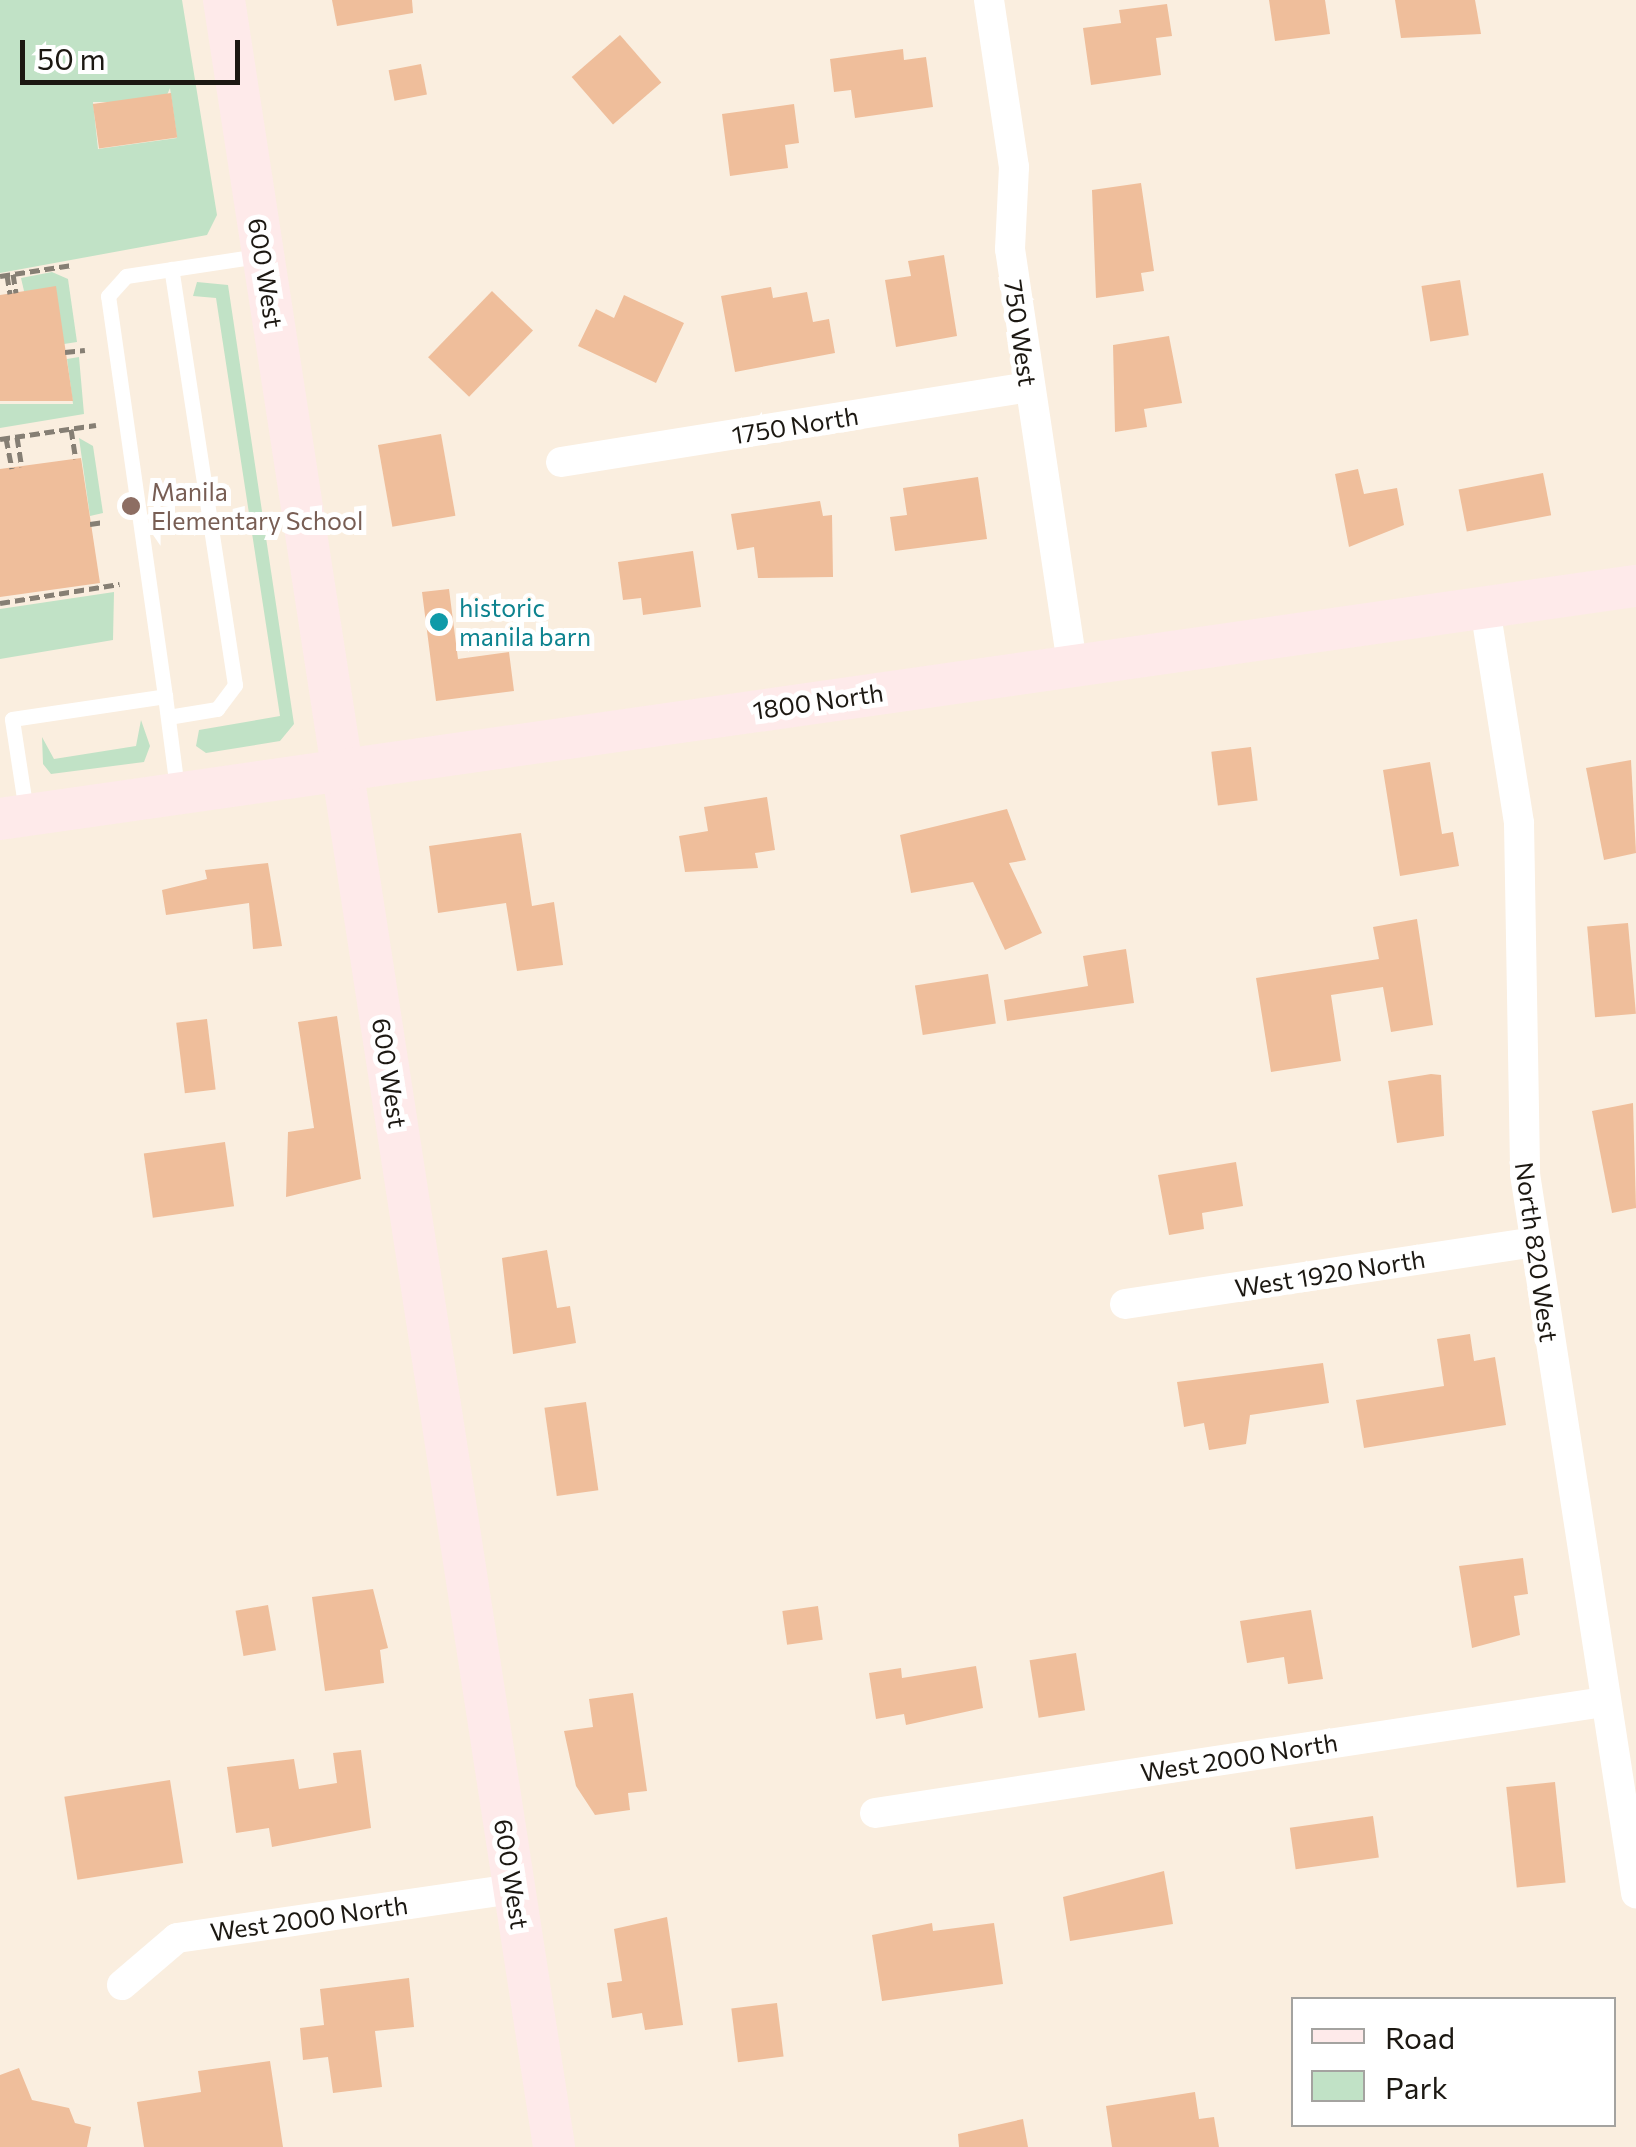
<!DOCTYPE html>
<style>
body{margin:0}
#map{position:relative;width:1636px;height:2147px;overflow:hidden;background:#faeedf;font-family:Commissioner,sans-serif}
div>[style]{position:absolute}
.green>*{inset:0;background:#c1e2c6}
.building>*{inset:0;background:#efbe9b;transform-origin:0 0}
.path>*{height:5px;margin-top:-2.5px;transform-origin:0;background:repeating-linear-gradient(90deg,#867f74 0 10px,transparent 0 15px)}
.lane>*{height:15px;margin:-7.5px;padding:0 7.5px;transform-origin:7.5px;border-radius:7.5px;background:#fff}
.street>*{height:30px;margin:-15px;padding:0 15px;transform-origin:15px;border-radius:15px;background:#fff}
.secondary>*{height:42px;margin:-21px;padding:0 21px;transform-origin:21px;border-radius:21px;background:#feeaea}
.dots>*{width:28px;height:28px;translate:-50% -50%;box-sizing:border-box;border:5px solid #fff;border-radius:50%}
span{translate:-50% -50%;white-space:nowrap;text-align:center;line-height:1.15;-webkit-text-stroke:10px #fff;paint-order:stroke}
.street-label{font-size:25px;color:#1c1812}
.education-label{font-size:25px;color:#785e54}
.left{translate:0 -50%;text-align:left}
.culture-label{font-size:25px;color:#0d838f}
.legend{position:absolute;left:1291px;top:1997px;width:325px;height:130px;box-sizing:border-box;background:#fff;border:2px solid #a4a3a0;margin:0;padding:12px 18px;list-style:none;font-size:30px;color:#1c1812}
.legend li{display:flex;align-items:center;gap:20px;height:50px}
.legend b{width:50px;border:2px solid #a4a3a0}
.scale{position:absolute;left:20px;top:40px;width:220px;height:45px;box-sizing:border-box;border:5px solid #1c1812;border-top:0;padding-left:12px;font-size:30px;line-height:35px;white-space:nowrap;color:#1c1812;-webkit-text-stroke:8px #fff;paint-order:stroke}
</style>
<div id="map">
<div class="green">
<div style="clip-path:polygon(evenodd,0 0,182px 0,217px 215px,207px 235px,0 273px,0 0,170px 88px,177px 138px,98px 149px,93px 102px,164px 102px,170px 88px)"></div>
<div style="clip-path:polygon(52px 272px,68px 279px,77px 342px,64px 344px,24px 291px,21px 278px)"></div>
<div style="clip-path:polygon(197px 282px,228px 285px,294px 724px,280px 741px,206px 753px,196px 746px,199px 730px,280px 716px,216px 298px,193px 296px)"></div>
<div style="clip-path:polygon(79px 357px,84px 414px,0 428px,0 404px,73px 404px,67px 359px)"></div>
<div style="clip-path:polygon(79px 438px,93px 446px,103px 513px,90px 516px)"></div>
<div style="clip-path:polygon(114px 592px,113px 640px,0 659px,0 609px)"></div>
<div style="clip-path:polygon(141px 720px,150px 746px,144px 762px,51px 774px,43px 764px,42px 737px,54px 759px,136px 746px)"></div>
</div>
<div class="building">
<div style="clip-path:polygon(332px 0,412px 0,413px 13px,337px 26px)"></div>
<div style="clip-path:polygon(1269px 0,1325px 0,1330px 34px,1275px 41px)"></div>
<div style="clip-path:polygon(1395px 0,1475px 0,1481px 34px,1401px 38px)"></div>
<div style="clip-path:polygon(1167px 4px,1172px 36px,1156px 38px,1161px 75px,1091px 85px,1083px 28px,1121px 23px,1119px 10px)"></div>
<div style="left:620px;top:35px;width:63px;height:64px;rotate:49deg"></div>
<div style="clip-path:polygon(903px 49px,904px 60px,926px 57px,933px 107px,855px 118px,851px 90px,834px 92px,830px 59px)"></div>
<div style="left:421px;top:64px;width:31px;height:33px;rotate:79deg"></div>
<div style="left:171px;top:93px;width:45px;height:79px;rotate:82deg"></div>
<div style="clip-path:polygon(794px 104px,799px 143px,785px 145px,788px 168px,730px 176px,722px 114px)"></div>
<div style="clip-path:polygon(1141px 183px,1154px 271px,1141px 273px,1144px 291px,1096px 298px,1092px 190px)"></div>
<div style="clip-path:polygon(944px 255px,957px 336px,896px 347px,885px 280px,911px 276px,908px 261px)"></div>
<div style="left:1460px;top:280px;width:56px;height:39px;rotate:81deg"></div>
<div style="clip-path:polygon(56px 286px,73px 401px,0 401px,0 295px)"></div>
<div style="clip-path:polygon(771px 287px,773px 298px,807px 292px,813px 322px,829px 319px,835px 353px,735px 372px,721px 296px)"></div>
<div style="left:492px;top:291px;width:57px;height:92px;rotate:44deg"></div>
<div style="clip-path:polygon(624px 295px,684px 323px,656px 383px,578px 346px,596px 309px,614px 318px)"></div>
<div style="clip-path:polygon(1169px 336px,1182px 403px,1144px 409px,1147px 427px,1115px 432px,1113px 345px)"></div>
<div style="left:441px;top:434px;width:83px;height:64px;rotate:80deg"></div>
<div style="clip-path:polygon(81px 458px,100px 583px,0 597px,0 469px)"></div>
<div style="clip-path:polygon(1358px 469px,1364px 494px,1397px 488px,1404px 525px,1349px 547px,1335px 474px)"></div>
<div style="left:1543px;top:473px;width:43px;height:86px;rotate:79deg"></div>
<div style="clip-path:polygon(978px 477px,987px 539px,895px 551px,890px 517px,907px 515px,903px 488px)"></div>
<div style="clip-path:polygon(820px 501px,823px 516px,832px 515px,833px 577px,758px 578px,754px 547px,737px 550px,731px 514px)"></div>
<div style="clip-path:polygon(693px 551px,701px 607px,643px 615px,641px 598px,623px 600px,618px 562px)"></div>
<div style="clip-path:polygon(449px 589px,458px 659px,509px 652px,514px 691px,436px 701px,422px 592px)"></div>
<div style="left:1251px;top:747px;width:54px;height:40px;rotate:83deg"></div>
<div style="clip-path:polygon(1631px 760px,1636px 853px,1604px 860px,1586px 768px)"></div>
<div style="clip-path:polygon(1430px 762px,1442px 834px,1453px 832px,1459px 866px,1400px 876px,1383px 770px)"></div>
<div style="clip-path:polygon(767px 797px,775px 850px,755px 853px,758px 868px,685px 872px,679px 836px,708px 831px,704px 807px)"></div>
<div style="clip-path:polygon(1007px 809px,1026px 860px,1009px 863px,1042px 933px,1005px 950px,973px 882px,911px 893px,900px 835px)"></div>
<div style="clip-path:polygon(521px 833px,532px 906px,554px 902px,563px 965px,517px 971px,506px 903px,438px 913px,429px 846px)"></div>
<div style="clip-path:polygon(268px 863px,282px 946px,253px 949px,249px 903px,166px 915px,162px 890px,207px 879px,205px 870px)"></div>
<div style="clip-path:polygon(1417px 919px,1433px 1025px,1391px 1032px,1383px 987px,1331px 995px,1341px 1061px,1271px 1072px,1256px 978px,1379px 959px,1373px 927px)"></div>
<div style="left:1628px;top:923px;width:91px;height:41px;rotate:85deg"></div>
<div style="clip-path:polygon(1126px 949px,1134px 1003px,1007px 1021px,1004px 1000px,1088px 986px,1083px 956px)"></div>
<div style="left:988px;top:974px;width:50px;height:74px;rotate:81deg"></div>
<div style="clip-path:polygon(337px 1016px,361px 1179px,286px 1197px,288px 1132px,314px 1128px,298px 1022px)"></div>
<div style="left:207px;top:1019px;width:71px;height:31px;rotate:83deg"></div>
<div style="clip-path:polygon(1431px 1074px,1441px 1075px,1444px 1136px,1397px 1143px,1388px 1081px)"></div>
<div style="clip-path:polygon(1633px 1103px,1636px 1208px,1612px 1213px,1592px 1111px)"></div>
<div style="left:225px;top:1142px;width:65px;height:82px;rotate:82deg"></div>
<div style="clip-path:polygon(1236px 1162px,1243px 1206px,1202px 1213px,1204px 1229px,1169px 1235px,1158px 1175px)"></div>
<div style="clip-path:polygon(547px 1250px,557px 1308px,570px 1306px,576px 1343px,513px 1354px,502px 1258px)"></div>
<div style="clip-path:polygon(1470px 1334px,1474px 1361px,1495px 1357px,1506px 1425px,1364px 1448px,1356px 1400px,1444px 1386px,1437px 1339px)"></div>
<div style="clip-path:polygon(1323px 1363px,1329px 1403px,1250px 1415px,1246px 1444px,1209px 1450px,1204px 1423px,1184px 1427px,1177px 1382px)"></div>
<div style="left:586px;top:1402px;width:89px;height:42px;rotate:82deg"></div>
<div style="clip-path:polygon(1523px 1558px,1528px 1594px,1514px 1596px,1520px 1635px,1472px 1648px,1459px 1566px)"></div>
<div style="clip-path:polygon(373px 1589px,388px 1648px,380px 1650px,384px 1683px,325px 1691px,312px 1597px)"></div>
<div style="left:268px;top:1605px;width:46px;height:33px;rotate:80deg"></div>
<div style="left:818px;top:1606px;width:34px;height:36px;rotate:82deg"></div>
<div style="clip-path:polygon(1311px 1610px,1323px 1679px,1288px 1684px,1284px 1657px,1247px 1663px,1240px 1621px)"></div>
<div style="left:1076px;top:1653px;width:58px;height:47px;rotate:81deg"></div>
<div style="clip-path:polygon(976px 1666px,983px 1708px,906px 1725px,904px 1714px,876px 1719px,869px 1673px,901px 1668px,902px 1678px)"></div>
<div style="clip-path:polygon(633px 1693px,647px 1791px,628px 1793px,630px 1810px,595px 1815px,576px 1786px,564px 1731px,593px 1727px,589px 1699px)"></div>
<div style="clip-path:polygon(361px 1750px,371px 1828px,272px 1847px,269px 1828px,236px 1833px,227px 1767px,294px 1759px,299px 1789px,337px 1783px,333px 1753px)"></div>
<div style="left:170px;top:1780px;width:84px;height:107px;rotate:81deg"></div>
<div style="left:1555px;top:1782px;width:101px;height:49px;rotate:84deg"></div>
<div style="left:1373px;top:1816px;width:42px;height:84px;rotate:82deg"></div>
<div style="clip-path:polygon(1164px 1871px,1173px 1924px,1070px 1941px,1063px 1897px)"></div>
<div style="clip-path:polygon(667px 1917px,683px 2025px,645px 2030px,642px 2013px,612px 2018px,607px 1983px,622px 1981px,614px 1929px)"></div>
<div style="clip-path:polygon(932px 1923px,933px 1931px,994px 1923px,1003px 1984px,882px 2001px,872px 1935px)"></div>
<div style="clip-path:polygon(409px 1978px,414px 2027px,375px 2031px,382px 2087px,333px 2093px,328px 2057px,303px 2060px,300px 2028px,324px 2025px,320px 1989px)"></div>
<div style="left:777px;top:2003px;width:54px;height:46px;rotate:83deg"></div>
<div style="clip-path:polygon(270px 2061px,283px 2147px,144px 2147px,137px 2102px,201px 2092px,198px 2071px)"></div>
<div style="clip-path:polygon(19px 2068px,32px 2100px,69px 2108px,75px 2123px,91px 2127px,87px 2147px,0 2147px,0 2075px)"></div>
<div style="clip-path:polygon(1195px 2092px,1199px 2119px,1214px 2117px,1219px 2147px,1112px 2147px,1106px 2106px)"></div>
<div style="clip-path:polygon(1023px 2119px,1028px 2147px,959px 2147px,958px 2134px)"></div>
</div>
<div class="path">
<div style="left:13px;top:274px;width:19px;rotate:81deg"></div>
<div style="left:7px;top:275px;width:19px;rotate:81deg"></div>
<div style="left:0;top:276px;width:73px;rotate:-8.7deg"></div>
<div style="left:65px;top:352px;width:20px;rotate:-6deg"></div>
<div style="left:71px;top:429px;width:30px;rotate:81deg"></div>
<div style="left:17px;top:437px;width:30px;rotate:81deg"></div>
<div style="left:6px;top:438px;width:31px;rotate:79deg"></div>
<div style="left:0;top:439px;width:97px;rotate:-8.3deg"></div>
<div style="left:90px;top:524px;width:14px;rotate:-8deg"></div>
<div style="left:0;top:603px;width:121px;rotate:-9deg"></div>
</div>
<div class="lane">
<div style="left:165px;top:696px;width:404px;rotate:-98.1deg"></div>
<div style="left:108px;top:296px;width:27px;rotate:-48deg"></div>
<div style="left:126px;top:276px;width:134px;rotate:-8.6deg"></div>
<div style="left:168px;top:717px;width:50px;rotate:-9.3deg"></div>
<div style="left:217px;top:709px;width:30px;rotate:-53deg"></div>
<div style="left:235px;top:685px;width:421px;rotate:-98.7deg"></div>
<div style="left:26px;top:811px;width:93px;rotate:-98.7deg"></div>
<div style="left:12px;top:719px;width:155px;rotate:-8.5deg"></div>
<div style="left:165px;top:696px;width:94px;rotate:82.6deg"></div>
</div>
<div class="street">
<div style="left:989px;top:0;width:169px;rotate:81.5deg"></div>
<div style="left:1014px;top:167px;width:82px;rotate:92.8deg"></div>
<div style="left:1010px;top:249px;width:420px;rotate:81.5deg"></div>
<div style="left:561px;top:462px;width:473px;rotate:-9.1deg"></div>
<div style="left:1485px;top:608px;width:218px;rotate:81deg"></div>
<div style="left:1519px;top:823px;width:351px;rotate:89deg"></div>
<div style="left:1525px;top:1174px;width:728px;rotate:81.22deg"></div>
<div style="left:1125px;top:1304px;width:415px;rotate:-8.6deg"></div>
<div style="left:875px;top:1813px;width:737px;rotate:-8.66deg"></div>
<div style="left:122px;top:1985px;width:72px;rotate:-40.5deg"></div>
<div style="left:177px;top:1938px;width:341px;rotate:-8.3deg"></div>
</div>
<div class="secondary">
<div style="left:224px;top:0;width:2172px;rotate:81.26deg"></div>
<div style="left:0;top:819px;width:1653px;rotate:-8.11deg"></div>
</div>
<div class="dots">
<div style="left:131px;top:506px;background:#8d6e63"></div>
<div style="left:439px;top:622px;background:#0f9aa8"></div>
</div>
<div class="street-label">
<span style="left:266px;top:273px;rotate:81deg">600 West</span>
<span style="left:1021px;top:333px;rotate:82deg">750 West</span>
<span style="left:795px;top:425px;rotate:-9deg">1750 North</span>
<span style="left:818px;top:701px;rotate:-8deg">1800 North</span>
<span style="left:390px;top:1073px;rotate:81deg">600 West</span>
<span style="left:1537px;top:1252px;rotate:82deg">North 820 West</span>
<span style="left:1330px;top:1273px;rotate:-9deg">West 1920 North</span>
<span style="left:1239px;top:1757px;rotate:-9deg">West 2000 North</span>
<span style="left:512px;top:1874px;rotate:81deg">600 West</span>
<span style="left:309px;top:1918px;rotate:-8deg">West 2000 North</span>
</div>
<div class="education-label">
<span class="left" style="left:151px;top:506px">Manila<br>Elementary School</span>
</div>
<div class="culture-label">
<span class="left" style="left:459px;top:622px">historic<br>manila barn</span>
</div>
<ul class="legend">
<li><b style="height:12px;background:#feeaea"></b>Road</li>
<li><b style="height:28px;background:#c1e2c6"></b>Park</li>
</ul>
<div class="scale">50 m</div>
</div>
